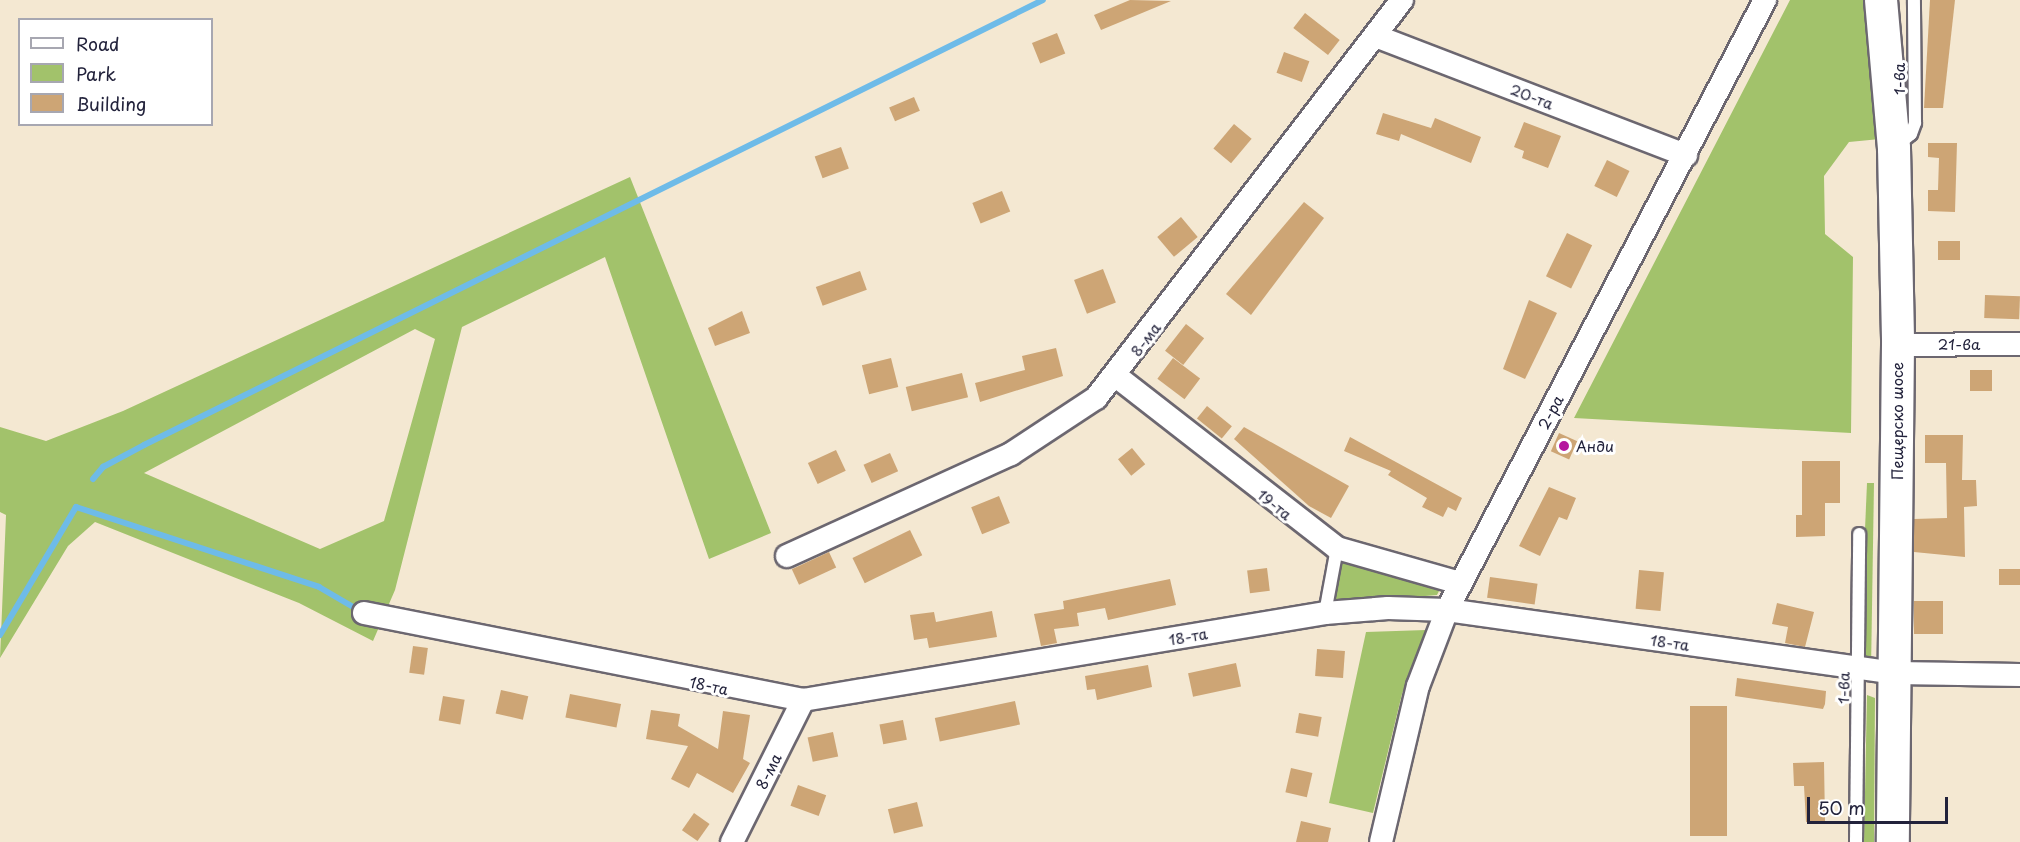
<!DOCTYPE html>
<meta charset="utf-8">
<style>
body{margin:0}
#map{position:relative;width:2020px;height:842px;overflow:hidden;background:#f4e8d2;font-family:"Playpen Sans",sans-serif}
div>[style]{position:absolute}
.green>*{inset:0;background:#a2c26b}
.stream>*{height:6px;margin:-3px;padding:0 3px;transform-origin:3px;border-radius:3px;background:#6ebbe8}
.building>*{inset:0;background:#cda575;transform-origin:0 0}
.roads{filter:drop-shadow(2px 0 #6c6770) drop-shadow(-2px 0 #6c6770) drop-shadow(0 2px #6c6770) drop-shadow(0 -2px #6c6770)}
.service>*{height:12px;margin:-6px;padding:0 6px;transform-origin:6px;border-radius:6px;background:#fff}
.minor>*{height:22px;margin:-11px;padding:0 11px;transform-origin:11px;border-radius:11px;background:#fff}
.secondary>*{height:32px;margin:-16px;padding:0 16px;transform-origin:16px;border-radius:16px;background:#fff}
.dots>*{width:16px;height:16px;translate:-50% -50%;box-sizing:border-box;border:3px solid #fff;border-radius:50%}
span{translate:-50% -50%;white-space:nowrap;text-align:center;line-height:1.15;-webkit-text-stroke:6px #fff;paint-order:stroke}
.street-label{font-size:15px;color:#22223b}
.poi-label{font-size:15px;color:#22223b}
.left{translate:0 -50%;text-align:left}
.legend{position:absolute;left:18px;top:18px;width:195px;height:108px;box-sizing:border-box;background:#fff;border:2px solid #a7a7b1;margin:0;padding:8px 10px;list-style:none;font-size:18px;color:#22223b}
.legend li{display:flex;align-items:center;gap:12px;height:30px}
.legend b{width:30px;border:2px solid #a7a7b1}
.scale{position:absolute;left:1807px;top:797px;width:141px;height:27px;box-sizing:border-box;border:3px solid #22223b;border-top:0;padding-left:8px;font-size:18px;line-height:21px;white-space:nowrap;color:#22223b;-webkit-text-stroke:4px #fff;paint-order:stroke}
</style>
<div id="map">
<div class="green">
<div style="clip-path:polygon(1790px 0,1866px 0,1880px 139px,1849px 142px,1824px 176px,1825px 234px,1853px 257px,1851px 433px,1574px 418px)"></div>
<div style="clip-path:polygon(evenodd,630px 177px,771px 533px,709px 559px,605px 257px,462px 327px,395px 590px,373px 641px,299px 603px,95px 522px,68px 546px,0 658px,6px 515px,0 512px,0 427px,46px 441px,123px 411px,630px 177px,415px 329px,435px 339px,384px 521px,320px 549px,144px 473px,415px 329px)"></div>
<div style="clip-path:polygon(1867px 483px,1874px 483px,1871px 670px,1859px 669px)"></div>
<div style="clip-path:polygon(1340px 559px,1442px 585px,1437px 595px,1331px 604px)"></div>
<div style="clip-path:polygon(1426px 630px,1402px 694px,1373px 813px,1329px 803px,1366px 632px)"></div>
<div style="clip-path:polygon(1867px 695px,1875px 698px,1874px 842px,1864px 842px)"></div>
</div>
<div class="stream">
<div style="left:93px;top:479px;width:16px;rotate:-50deg"></div>
<div style="left:103px;top:467px;width:47px;rotate:-28.2deg"></div>
<div style="left:144px;top:445px;width:1003px;rotate:-26.34deg"></div>
<div style="left:0;top:635px;width:149px;rotate:-59.3deg"></div>
<div style="left:76px;top:507px;width:256px;rotate:18.2deg"></div>
<div style="left:319px;top:587px;width:48px;rotate:30.3deg"></div>
</div>
<div class="building">
<div style="clip-path:polygon(1130px 0,1171px 1px,1101px 30px,1094px 15px)"></div>
<div style="clip-path:polygon(1930px 0,1955px 0,1943px 108px,1924px 108px)"></div>
<div style="left:1305px;top:13px;width:44px;height:19px;rotate:38deg"></div>
<div style="left:1057px;top:33px;width:22px;height:27px;rotate:68deg"></div>
<div style="left:1284px;top:52px;width:27px;height:22px;rotate:20deg"></div>
<div style="left:914px;top:97px;width:15px;height:27px;rotate:67deg"></div>
<div style="clip-path:polygon(1383px 113px,1431px 128px,1435px 118px,1481px 137px,1471px 163px,1401px 134px,1399px 141px,1376px 134px)"></div>
<div style="clip-path:polygon(1524px 122px,1561px 136px,1548px 168px,1522px 158px,1524px 151px,1514px 147px)"></div>
<div style="left:1234px;top:124px;width:23px;height:32px;rotate:40deg"></div>
<div style="clip-path:polygon(1928px 143px,1957px 143px,1955px 212px,1928px 211px,1928px 190px,1938px 190px,1939px 158px,1928px 157px)"></div>
<div style="left:841px;top:147px;width:23px;height:28px;rotate:70deg"></div>
<div style="left:1607px;top:160px;width:25px;height:29px;rotate:26deg"></div>
<div style="left:1002px;top:191px;width:22px;height:32px;rotate:68deg"></div>
<div style="clip-path:polygon(1304px 202px,1324px 218px,1251px 315px,1226px 294px)"></div>
<div style="left:1181px;top:217px;width:26px;height:31px;rotate:50deg"></div>
<div style="left:1567px;top:233px;width:28px;height:48px;rotate:26deg"></div>
<div style="left:1938px;top:241px;width:22px;height:19px"></div>
<div style="left:1103px;top:269px;width:36px;height:31px;rotate:69deg"></div>
<div style="left:860px;top:271px;width:20px;height:47px;rotate:70deg"></div>
<div style="left:1985px;top:295px;width:35px;height:23px;rotate:2deg"></div>
<div style="clip-path:polygon(1529px 300px,1557px 313px,1525px 379px,1503px 369px)"></div>
<div style="clip-path:polygon(742px 311px,750px 333px,715px 346px,708px 328px)"></div>
<div style="left:1186px;top:324px;width:23px;height:34px;rotate:38deg"></div>
<div style="clip-path:polygon(1056px 348px,1063px 376px,980px 402px,975px 383px,1025px 370px,1022px 356px)"></div>
<div style="left:891px;top:358px;width:30px;height:30px;rotate:76deg"></div>
<div style="left:1173px;top:358px;width:34px;height:26px;rotate:37deg"></div>
<div style="left:1970px;top:370px;width:22px;height:21px"></div>
<div style="left:962px;top:373px;width:25px;height:58px;rotate:76deg"></div>
<div style="left:1207px;top:406px;width:32px;height:16px;rotate:39deg"></div>
<div style="clip-path:polygon(1244px 427px,1349px 486px,1331px 518px,1309px 506px,1234px 439px)"></div>
<div style="left:1559px;top:433px;width:20px;height:20px;rotate:24deg"></div>
<div style="clip-path:polygon(1925px 435px,1963px 435px,1962px 480px,1976px 480px,1977px 506px,1964px 507px,1965px 557px,1914px 552px,1914px 519px,1947px 518px,1946px 463px,1925px 463px)"></div>
<div style="clip-path:polygon(1350px 437px,1462px 498px,1456px 511px,1448px 507px,1443px 517px,1422px 507px,1427px 498px,1388px 475px,1391px 471px,1344px 451px)"></div>
<div style="left:1132px;top:448px;width:21px;height:18px;rotate:51deg"></div>
<div style="left:836px;top:450px;width:23px;height:31px;rotate:65deg"></div>
<div style="left:890px;top:453px;width:20px;height:29px;rotate:66deg"></div>
<div style="clip-path:polygon(1802px 461px,1840px 461px,1840px 503px,1825px 503px,1825px 536px,1796px 537px,1796px 515px,1802px 515px)"></div>
<div style="clip-path:polygon(1549px 487px,1576px 498px,1567px 520px,1559px 517px,1540px 556px,1519px 546px)"></div>
<div style="left:999px;top:496px;width:29px;height:30px;rotate:68deg"></div>
<div style="left:910px;top:530px;width:28px;height:64px;rotate:64deg"></div>
<div style="left:829px;top:552px;width:17px;height:41px;rotate:65deg"></div>
<div style="left:1267px;top:568px;width:23px;height:20px;rotate:83deg"></div>
<div style="left:2020px;top:569px;width:16px;height:21px;rotate:90deg"></div>
<div style="left:1639px;top:570px;width:25px;height:39px;rotate:5deg"></div>
<div style="left:1490px;top:577px;width:48px;height:21px;rotate:8deg"></div>
<div style="clip-path:polygon(1170px 579px,1176px 605px,1108px 620px,1105px 608px,1077px 613px,1079px 626px,1054px 629px,1057px 643px,1041px 646px,1034px 614px,1064px 609px,1063px 601px)"></div>
<div style="left:1914px;top:601px;width:29px;height:33px"></div>
<div style="clip-path:polygon(1777px 603px,1814px 612px,1805px 647px,1785px 643px,1788px 627px,1772px 624px)"></div>
<div style="clip-path:polygon(992px 611px,997px 637px,929px 648px,927px 638px,914px 640px,910px 615px,934px 612px,936px 622px)"></div>
<div style="left:413px;top:646px;width:15px;height:27px;rotate:8deg"></div>
<div style="left:1317px;top:649px;width:28px;height:27px;rotate:4deg"></div>
<div style="left:1236px;top:663px;width:24px;height:49px;rotate:78deg"></div>
<div style="clip-path:polygon(1148px 665px,1152px 687px,1097px 700px,1095px 689px,1087px 690px,1085px 676px)"></div>
<div style="clip-path:polygon(1737px 678px,1826px 691px,1825px 704px,1823px 709px,1735px 696px)"></div>
<div style="left:501px;top:690px;width:28px;height:24px;rotate:13deg"></div>
<div style="left:570px;top:694px;width:52px;height:24px;rotate:11deg"></div>
<div style="left:443px;top:696px;width:22px;height:25px;rotate:10deg"></div>
<div style="left:1015px;top:701px;width:24px;height:82px;rotate:78deg"></div>
<div style="left:1690px;top:706px;width:37px;height:130px"></div>
<div style="clip-path:polygon(651px 710px,680px 714px,678px 726px,718px 749px,723px 711px,750px 715px,743px 759px,750px 763px,733px 793px,697px 773px,689px 788px,671px 779px,688px 746px,646px 739px)"></div>
<div style="left:1299px;top:713px;width:23px;height:20px;rotate:10deg"></div>
<div style="left:903px;top:720px;width:20px;height:24px;rotate:79deg"></div>
<div style="left:833px;top:732px;width:25px;height:26px;rotate:78deg"></div>
<div style="clip-path:polygon(1824px 762px,1825px 821px,1806px 822px,1804px 786px,1794px 786px,1793px 763px)"></div>
<div style="left:1291px;top:768px;width:22px;height:25px;rotate:13deg"></div>
<div style="left:798px;top:785px;width:30px;height:22px;rotate:20deg"></div>
<div style="left:917px;top:802px;width:25px;height:30px;rotate:76deg"></div>
<div style="left:694px;top:813px;width:19px;height:21px;rotate:35deg"></div>
<div style="clip-path:polygon(1301px 821px,1331px 828px,1328px 842px,1296px 842px)"></div>
</div>
<div class="roads">
<div class="service">
<div style="left:1896px;top:146px;width:19px;rotate:-39deg"></div>
<div style="left:1911px;top:134px;width:12px;rotate:-70deg"></div>
<div style="left:1915px;top:123px;width:123px;rotate:-90.5deg"></div>
<div style="left:1325px;top:613px;width:66px;rotate:-79.5deg"></div>
<div style="left:1856px;top:842px;width:308px;rotate:-89.4deg"></div>
</div>
<div class="minor">
<div style="left:1378px;top:37px;width:330px;rotate:21deg"></div>
<div style="left:1898px;top:345px;width:122px;rotate:-0.5deg"></div>
<div style="left:1116px;top:376px;width:280px;rotate:37.9deg"></div>
<div style="left:1337px;top:548px;width:128px;rotate:15.9deg"></div>
<div style="left:787px;top:556px;width:246px;rotate:-24.5deg"></div>
<div style="left:1011px;top:454px;width:102px;rotate:-33.4deg"></div>
<div style="left:1096px;top:398px;width:502px;rotate:-52.45deg"></div>
<div style="left:364px;top:613px;width:448px;rotate:11.2deg"></div>
<div style="left:803px;top:700px;width:529px;rotate:-9.46deg"></div>
<div style="left:1325px;top:613px;width:63px;rotate:-4.5deg"></div>
<div style="left:1388px;top:608px;width:59px;rotate:1.9deg"></div>
<div style="left:1447px;top:610px;width:452px;rotate:8deg"></div>
<div style="left:1895px;top:673px;width:125px;rotate:0.9deg"></div>
<div style="left:732px;top:842px;width:159px;rotate:-63.4deg"></div>
<div style="left:1381px;top:842px;width:160px;rotate:-76.7deg"></div>
<div style="left:1418px;top:686px;width:81px;rotate:-69.1deg"></div>
<div style="left:1447px;top:610px;width:688px;rotate:-62.47deg"></div>
</div>
<div class="secondary">
<div style="left:1881px;top:0;width:149px;rotate:85deg"></div>
<div style="left:1894px;top:148px;width:197px;rotate:88.8deg"></div>
<div style="left:1898px;top:345px;width:497px;rotate:90.6deg"></div>
</div>
</div>
<div class="dots">
<div style="left:1564px;top:446px;background:#b5179e"></div>
</div>
<div class="street-label">
<span style="left:1899px;top:79px;rotate:-90deg">1-ва</span>
<span style="left:1532px;top:96px;rotate:21deg">20-та</span>
<span style="left:1145px;top:339px;rotate:-52deg">8-ма</span>
<span style="left:1959px;top:344px">21-ва</span>
<span style="left:1550px;top:412px;rotate:-62deg">2-ра</span>
<span style="left:1897px;top:421px;rotate:-90deg">Пещерско шосе</span>
<span style="left:1275px;top:504px;rotate:39deg">19-та</span>
<span style="left:1188px;top:636px;rotate:-10deg">18-та</span>
<span style="left:1670px;top:642px;rotate:8deg">18-та</span>
<span style="left:709px;top:685px;rotate:12deg">18-та</span>
<span style="left:1843px;top:688px;rotate:-89deg">1-ва</span>
<span style="left:768px;top:771px;rotate:-63deg">8-ма</span>
</div>
<div class="poi-label">
<span class="left" style="left:1576px;top:446px">Анди</span>
</div>
<ul class="legend">
<li><b style="height:8px;background:#fff"></b>Road</li>
<li><b style="height:16px;background:#a2c26b"></b>Park</li>
<li><b style="height:16px;background:#cda575"></b>Building</li>
</ul>
<div class="scale">50 m</div>
</div>
